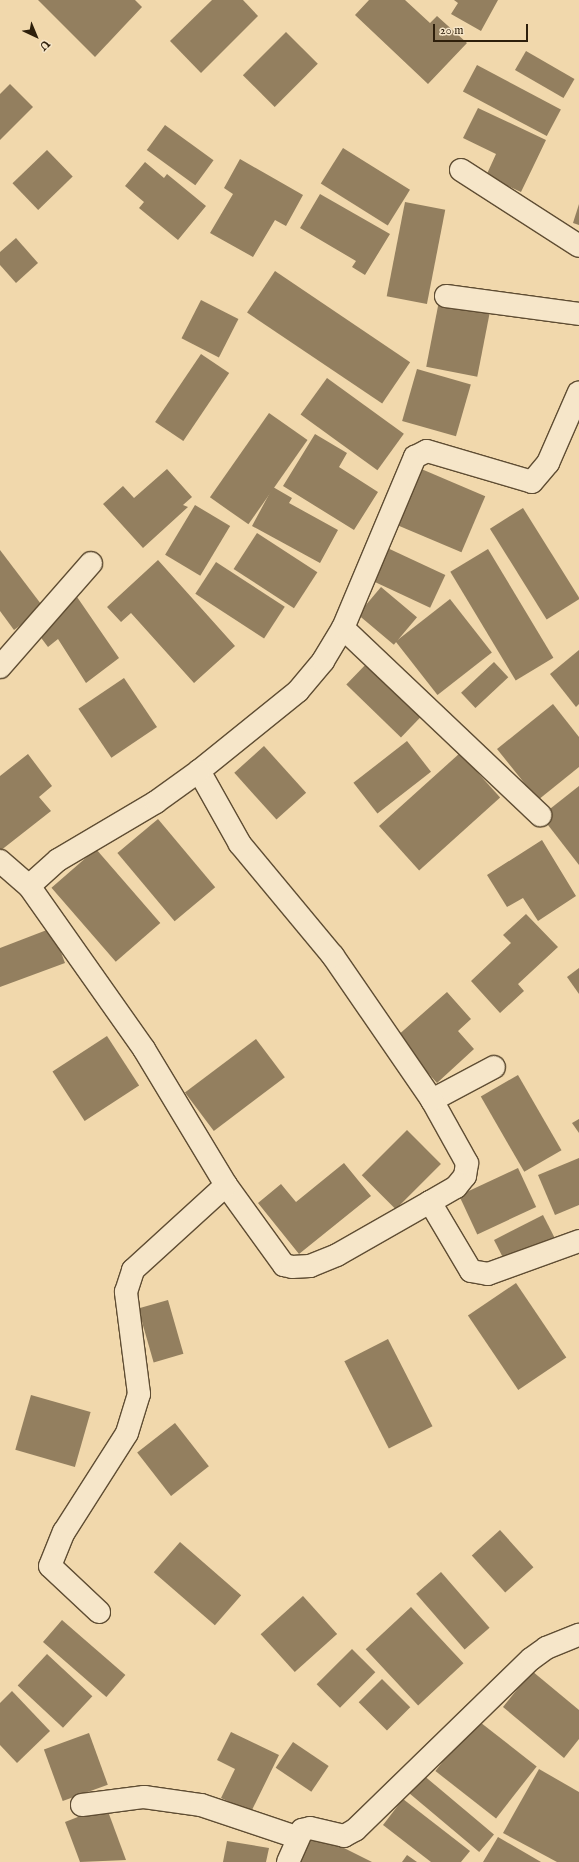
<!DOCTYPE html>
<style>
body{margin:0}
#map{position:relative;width:579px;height:1862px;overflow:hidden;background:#f1d8ac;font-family:"IM FELL English",serif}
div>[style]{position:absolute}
.building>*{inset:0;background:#937f5f;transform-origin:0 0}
.roads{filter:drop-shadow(1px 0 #5f4d33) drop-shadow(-1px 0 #5f4d33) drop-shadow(0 1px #5f4d33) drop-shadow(0 -1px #5f4d33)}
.minor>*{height:22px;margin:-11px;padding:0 11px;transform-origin:11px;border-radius:11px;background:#f6e6c9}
span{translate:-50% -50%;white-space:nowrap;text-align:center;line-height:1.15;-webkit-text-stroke:4px #f6e6c9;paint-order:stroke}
.north{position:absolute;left:16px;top:16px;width:40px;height:40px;-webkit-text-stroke:3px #f6e6c9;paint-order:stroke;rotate:136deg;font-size:11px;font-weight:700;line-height:16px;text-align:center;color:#2e1f0b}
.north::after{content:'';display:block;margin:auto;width:14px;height:18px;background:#2e1f0b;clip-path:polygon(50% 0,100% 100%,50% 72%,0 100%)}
.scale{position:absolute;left:433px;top:24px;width:95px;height:18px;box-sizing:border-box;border:2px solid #2e1f0b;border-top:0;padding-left:5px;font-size:12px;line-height:14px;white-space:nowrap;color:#2e1f0b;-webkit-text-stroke:3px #f6e6c9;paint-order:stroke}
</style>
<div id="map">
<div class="building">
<div style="clip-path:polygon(38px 0,135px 0,142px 7px,95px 57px)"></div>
<div style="clip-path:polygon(212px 0,243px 0,258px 16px,201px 73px,170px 41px)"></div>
<div style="clip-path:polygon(369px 0,405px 0,430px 23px,437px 16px,467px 43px,428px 84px,355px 15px)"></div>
<div style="clip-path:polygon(454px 0,498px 0,481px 31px,451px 14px,458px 3px)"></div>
<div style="left:286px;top:32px;width:45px;height:61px;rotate:45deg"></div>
<div style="left:526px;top:51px;width:56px;height:22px;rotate:30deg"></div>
<div style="left:477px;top:65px;width:95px;height:30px;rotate:28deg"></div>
<div style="clip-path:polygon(10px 84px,33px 107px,0 140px,0 94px)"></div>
<div style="clip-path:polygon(478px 108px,546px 140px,521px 192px,486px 176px,496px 154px,463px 138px)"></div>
<div style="left:165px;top:125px;width:60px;height:31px;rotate:36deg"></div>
<div style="left:343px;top:148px;width:79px;height:42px;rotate:32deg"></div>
<div style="left:47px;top:150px;width:37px;height:48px;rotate:46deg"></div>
<div style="clip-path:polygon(240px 159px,303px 195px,286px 226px,275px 220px,253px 257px,210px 233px,233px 194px,224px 188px)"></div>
<div style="clip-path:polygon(145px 162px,164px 178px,167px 174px,206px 206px,178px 240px,139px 208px,144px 202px,125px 186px)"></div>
<div style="clip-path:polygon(320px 194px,390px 234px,365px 275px,352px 267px,356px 261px,300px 228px)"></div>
<div style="left:405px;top:202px;width:41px;height:96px;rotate:11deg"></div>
<div style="clip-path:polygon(579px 204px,579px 225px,573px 223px)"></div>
<div style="clip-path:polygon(16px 238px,38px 263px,16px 283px,0 265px,0 252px)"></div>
<div style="left:275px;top:271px;width:163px;height:50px;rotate:34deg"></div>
<div style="left:201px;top:300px;width:42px;height:43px;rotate:27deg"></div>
<div style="left:439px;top:301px;width:52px;height:67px;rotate:11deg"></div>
<div style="left:201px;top:354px;width:34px;height:82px;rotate:34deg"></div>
<div style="left:417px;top:369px;width:56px;height:54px;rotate:16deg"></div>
<div style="left:327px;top:378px;width:95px;height:45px;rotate:36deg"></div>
<div style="left:269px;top:413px;width:47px;height:103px;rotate:35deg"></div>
<div style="clip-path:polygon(315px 434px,347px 453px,339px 467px,378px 492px,354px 530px,283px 486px)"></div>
<div style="left:419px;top:468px;width:72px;height:61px;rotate:23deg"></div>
<div style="clip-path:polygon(167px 469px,192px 497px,183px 505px,188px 507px,143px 548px,103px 504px,123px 486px,134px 498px)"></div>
<div style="clip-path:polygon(273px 487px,292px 498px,289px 503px,338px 530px,320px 563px,252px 526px)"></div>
<div style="left:195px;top:505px;width:41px;height:58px;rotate:31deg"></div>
<div style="left:523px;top:508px;width:107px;height:39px;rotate:58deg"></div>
<div style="left:257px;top:533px;width:72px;height:43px;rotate:33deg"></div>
<div style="left:381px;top:545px;width:71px;height:36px;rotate:25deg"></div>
<div style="left:488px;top:549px;width:127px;height:44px;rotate:59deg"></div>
<div style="clip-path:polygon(0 550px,44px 608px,14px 630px,0 611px)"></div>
<div style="clip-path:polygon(158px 560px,235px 646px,194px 683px,131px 613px,121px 622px,107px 607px)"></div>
<div style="left:216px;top:562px;width:82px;height:38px;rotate:33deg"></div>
<div style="left:381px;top:587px;width:47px;height:36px;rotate:40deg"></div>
<div style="clip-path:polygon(75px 594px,119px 658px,86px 683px,58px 639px,48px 647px,39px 635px)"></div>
<div style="left:450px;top:599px;width:68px;height:69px;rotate:52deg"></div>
<div style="clip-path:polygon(579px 650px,579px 704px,576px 707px,550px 674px)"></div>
<div style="left:372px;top:658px;width:76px;height:37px;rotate:44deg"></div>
<div style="left:494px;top:662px;width:21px;height:45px;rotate:47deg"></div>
<div style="left:124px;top:678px;width:59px;height:55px;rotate:56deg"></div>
<div style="clip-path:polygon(553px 704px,579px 737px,579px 767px,538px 800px,497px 749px)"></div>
<div style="left:407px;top:741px;width:39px;height:68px;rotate:52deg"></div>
<div style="left:264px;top:746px;width:63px;height:40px;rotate:48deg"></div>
<div style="left:460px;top:753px;width:60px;height:109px;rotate:48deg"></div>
<div style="clip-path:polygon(28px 754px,52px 786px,39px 797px,51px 811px,0 851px,0 776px)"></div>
<div style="clip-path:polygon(579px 786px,579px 865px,541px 816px)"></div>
<div style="left:158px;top:819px;width:89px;height:53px;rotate:50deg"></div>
<div style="clip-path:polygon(542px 840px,576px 896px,538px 921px,523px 898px,507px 907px,487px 875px)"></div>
<div style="left:96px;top:849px;width:98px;height:59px;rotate:49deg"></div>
<div style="clip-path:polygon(526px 914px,558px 947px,518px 984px,524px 991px,500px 1013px,471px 981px,511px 943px,503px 935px)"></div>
<div style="clip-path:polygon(52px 928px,65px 963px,0 987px,0 948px)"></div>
<div style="clip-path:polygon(579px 968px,579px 994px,567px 977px)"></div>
<div style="clip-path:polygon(447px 992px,471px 1019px,458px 1031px,474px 1049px,437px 1083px,396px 1037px)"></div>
<div style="left:107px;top:1036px;width:59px;height:65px;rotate:57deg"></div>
<div style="left:256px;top:1039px;width:48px;height:89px;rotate:53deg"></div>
<div style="left:518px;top:1075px;width:87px;height:43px;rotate:60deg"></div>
<div style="clip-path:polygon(579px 1119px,579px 1133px,572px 1123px)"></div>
<div style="left:407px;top:1130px;width:48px;height:64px;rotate:45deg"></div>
<div style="clip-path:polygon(579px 1158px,579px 1205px,555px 1215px,538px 1175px)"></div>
<div style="clip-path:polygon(344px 1163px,371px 1196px,299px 1254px,258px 1203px,281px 1184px,296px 1202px)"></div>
<div style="left:518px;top:1168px;width:43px;height:65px;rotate:65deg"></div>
<div style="left:543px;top:1215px;width:27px;height:55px;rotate:63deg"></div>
<div style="left:516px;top:1283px;width:90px;height:58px;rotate:56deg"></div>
<div style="left:168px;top:1300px;width:56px;height:31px;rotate:74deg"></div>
<div style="left:388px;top:1339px;width:98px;height:49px;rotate:63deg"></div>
<div style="left:31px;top:1395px;width:62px;height:57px;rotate:16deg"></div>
<div style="left:175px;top:1423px;width:55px;height:48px;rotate:52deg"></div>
<div style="left:500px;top:1530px;width:50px;height:38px;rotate:48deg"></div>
<div style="left:180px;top:1542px;width:81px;height:40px;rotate:41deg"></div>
<div style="left:441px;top:1572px;width:74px;height:33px;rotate:49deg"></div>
<div style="left:303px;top:1596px;width:51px;height:57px;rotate:48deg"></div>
<div style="left:411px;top:1607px;width:77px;height:62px;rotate:47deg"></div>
<div style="left:62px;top:1620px;width:84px;height:29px;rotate:41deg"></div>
<div style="left:352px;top:1649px;width:33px;height:50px;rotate:45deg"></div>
<div style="left:47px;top:1654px;width:62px;height:43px;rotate:43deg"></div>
<div style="clip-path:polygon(532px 1671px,579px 1710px,579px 1739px,564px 1758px,503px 1707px)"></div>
<div style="left:382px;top:1679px;width:40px;height:33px;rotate:45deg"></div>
<div style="clip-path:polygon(12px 1691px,50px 1731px,17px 1763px,0 1745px,0 1703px)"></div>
<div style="left:476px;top:1719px;width:77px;height:66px;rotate:38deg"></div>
<div style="clip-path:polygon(231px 1732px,279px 1755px,251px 1812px,221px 1798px,235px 1769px,217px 1760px)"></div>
<div style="left:89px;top:1733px;width:55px;height:48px;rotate:70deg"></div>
<div style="left:293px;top:1742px;width:43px;height:31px;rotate:34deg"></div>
<div style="clip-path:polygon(539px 1769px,579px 1792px,579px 1862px,557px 1862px,503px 1833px)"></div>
<div style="left:422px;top:1774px;width:94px;height:23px;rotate:40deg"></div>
<div style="clip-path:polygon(403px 1799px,470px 1851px,461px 1862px,431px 1862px,383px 1825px)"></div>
<div style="clip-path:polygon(106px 1806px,126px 1860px,80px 1862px,65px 1822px)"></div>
<div style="clip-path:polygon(312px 1832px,372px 1862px,297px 1862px)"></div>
<div style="clip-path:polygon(498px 1837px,541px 1862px,483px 1862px)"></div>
<div style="clip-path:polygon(227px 1841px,269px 1848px,266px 1862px,223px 1862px)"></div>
<div style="clip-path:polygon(407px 1855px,417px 1862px,402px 1862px)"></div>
</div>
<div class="roads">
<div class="minor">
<div style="left:461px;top:170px;width:140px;rotate:32.8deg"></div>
<div style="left:446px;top:296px;width:134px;rotate:7.7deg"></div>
<div style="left:343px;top:628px;width:272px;rotate:43.5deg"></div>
<div style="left:0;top:667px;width:138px;rotate:-48.8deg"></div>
<div style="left:0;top:861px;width:38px;rotate:41deg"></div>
<div style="left:432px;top:1100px;width:70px;rotate:-28deg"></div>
<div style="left:226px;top:1185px;width:99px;rotate:54.1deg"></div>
<div style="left:284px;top:1265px;width:8px;rotate:14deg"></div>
<div style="left:292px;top:1267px;width:18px;rotate:-3deg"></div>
<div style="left:310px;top:1266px;width:29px;rotate:-22deg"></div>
<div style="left:337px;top:1255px;width:107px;rotate:-29.7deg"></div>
<div style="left:430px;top:1202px;width:80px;rotate:59.3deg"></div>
<div style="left:471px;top:1271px;width:17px;rotate:10deg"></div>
<div style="left:488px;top:1274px;width:97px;rotate:-19.9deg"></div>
<div style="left:430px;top:1202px;width:30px;rotate:-30deg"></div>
<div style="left:456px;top:1187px;width:14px;rotate:-51deg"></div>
<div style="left:465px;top:1176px;width:13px;rotate:-81deg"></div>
<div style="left:467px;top:1163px;width:72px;rotate:-119.1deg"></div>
<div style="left:432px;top:1100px;width:175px;rotate:-124.5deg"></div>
<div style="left:333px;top:956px;width:146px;rotate:-129.7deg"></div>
<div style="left:240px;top:844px;width:84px;rotate:-119.3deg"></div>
<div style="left:199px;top:771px;width:127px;rotate:-38.9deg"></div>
<div style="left:298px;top:691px;width:39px;rotate:-50deg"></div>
<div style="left:323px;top:661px;width:39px;rotate:-59deg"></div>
<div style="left:343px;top:628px;width:186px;rotate:-67.2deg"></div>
<div style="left:415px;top:457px;width:13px;rotate:-27deg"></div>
<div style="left:427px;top:451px;width:109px;rotate:16.4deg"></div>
<div style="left:532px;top:482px;width:25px;rotate:-50deg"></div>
<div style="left:548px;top:463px;width:77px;rotate:-66.4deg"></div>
<div style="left:99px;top:1612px;width:67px;rotate:-136.8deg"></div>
<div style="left:50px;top:1566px;width:37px;rotate:-68deg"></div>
<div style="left:64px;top:1532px;width:117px;rotate:-57.5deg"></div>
<div style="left:127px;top:1433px;width:41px;rotate:-72.9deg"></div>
<div style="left:139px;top:1394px;width:103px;rotate:-97.3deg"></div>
<div style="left:126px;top:1292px;width:23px;rotate:-72deg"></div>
<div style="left:133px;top:1270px;width:126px;rotate:-42.4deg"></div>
<div style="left:226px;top:1185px;width:159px;rotate:-121.1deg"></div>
<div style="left:144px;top:1049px;width:199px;rotate:-125.2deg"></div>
<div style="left:29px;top:886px;width:39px;rotate:-42deg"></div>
<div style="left:58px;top:860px;width:114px;rotate:-30.6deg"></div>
<div style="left:156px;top:802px;width:53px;rotate:-35.8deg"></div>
<div style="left:82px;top:1805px;width:63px;rotate:-7.4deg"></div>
<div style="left:144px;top:1797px;width:58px;rotate:8deg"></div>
<div style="left:201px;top:1805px;width:100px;rotate:18.6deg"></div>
<div style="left:288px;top:1862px;width:35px;rotate:-66deg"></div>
<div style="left:302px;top:1830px;width:8px;rotate:-14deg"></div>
<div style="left:310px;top:1828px;width:35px;rotate:13deg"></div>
<div style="left:344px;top:1836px;width:13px;rotate:-29deg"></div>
<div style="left:355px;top:1830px;width:245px;rotate:-44.2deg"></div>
<div style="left:531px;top:1659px;width:19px;rotate:-36deg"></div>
<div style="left:546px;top:1648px;width:35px;rotate:-22deg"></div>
</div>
</div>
<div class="north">U</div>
<div class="scale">20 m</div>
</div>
